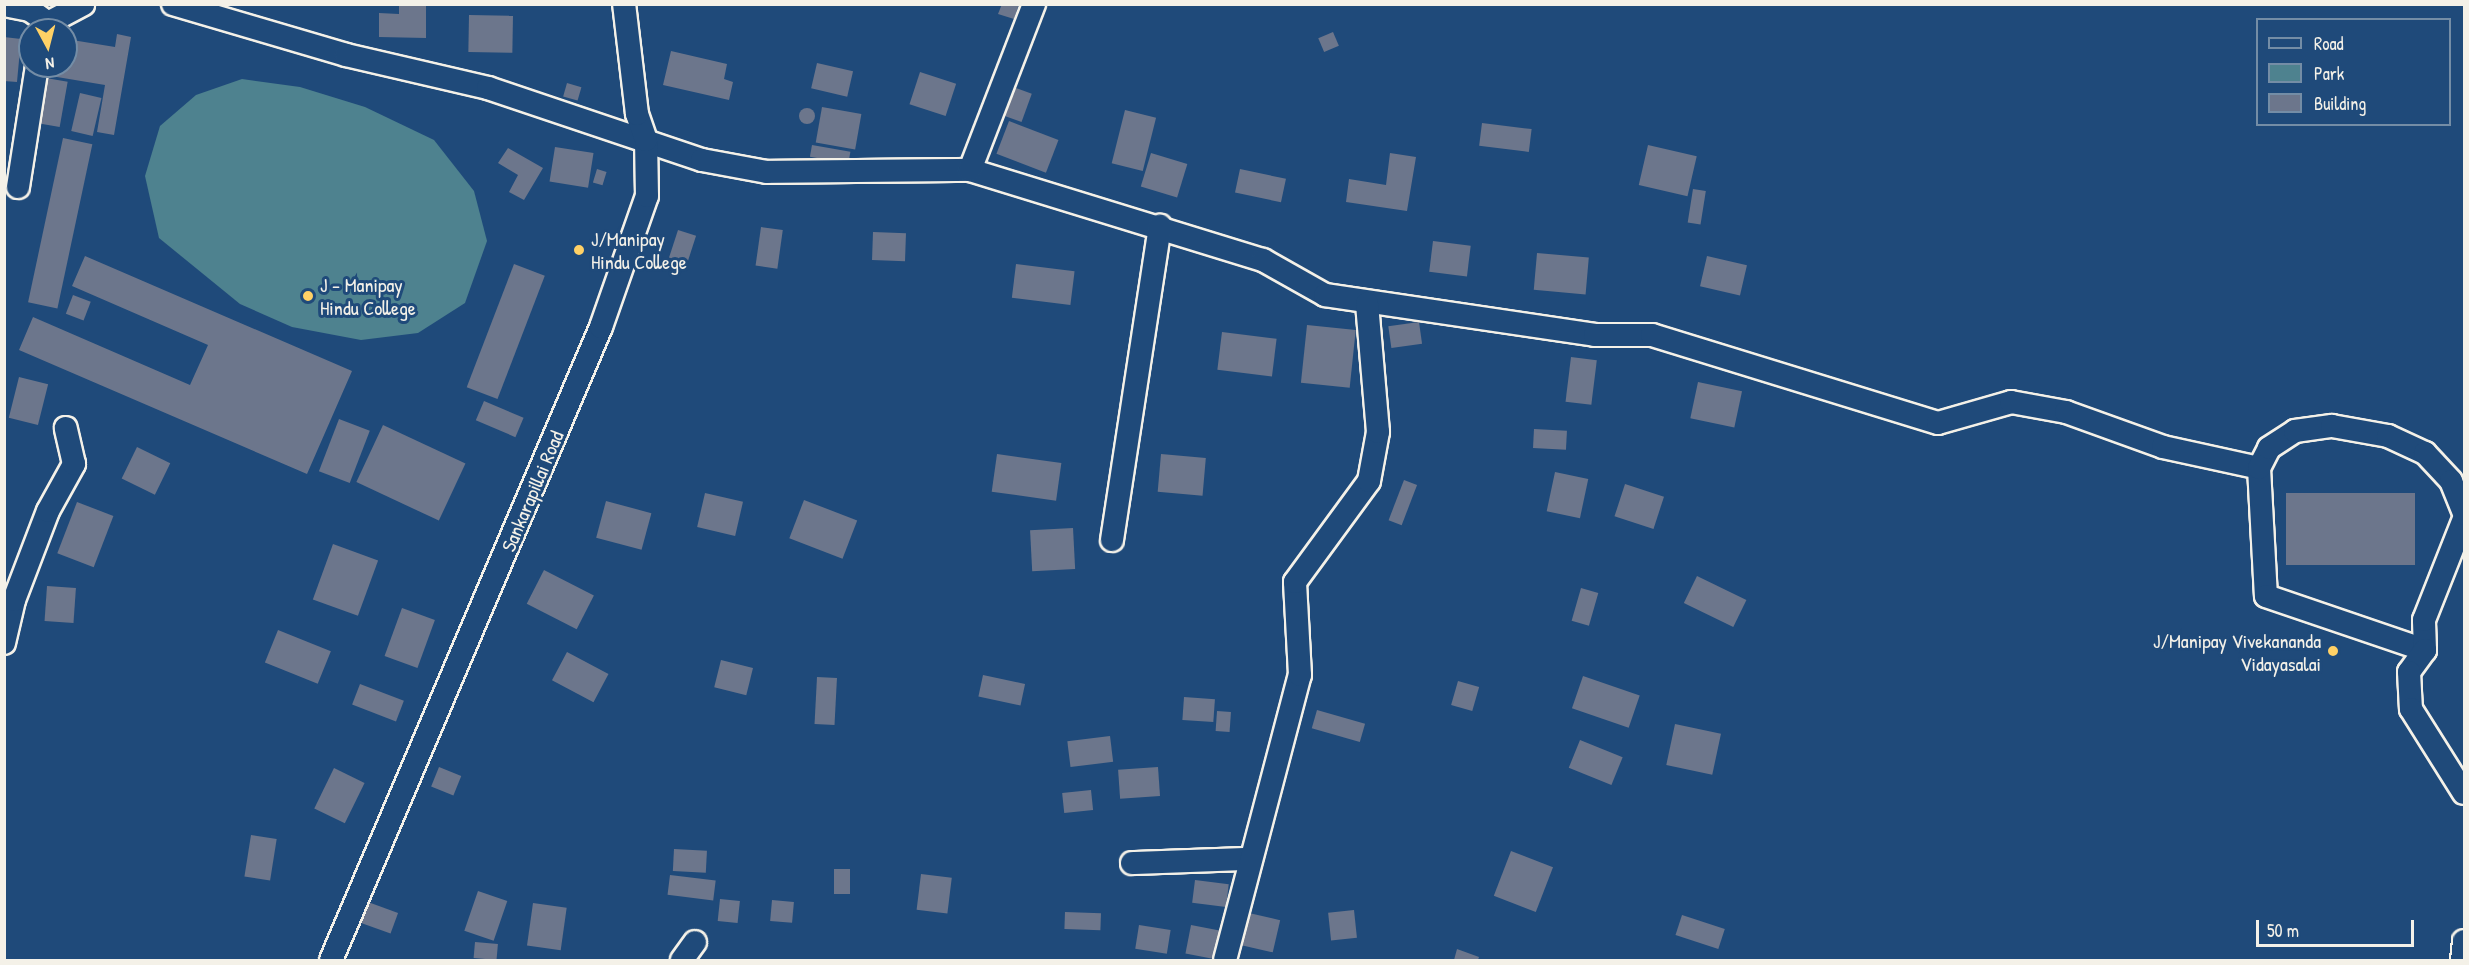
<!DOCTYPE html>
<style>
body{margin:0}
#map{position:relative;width:2469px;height:965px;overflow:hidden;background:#1f4a7a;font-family:"Patrick Hand",sans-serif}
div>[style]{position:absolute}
.green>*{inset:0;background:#4e828f}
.building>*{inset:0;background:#6c768c;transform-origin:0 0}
.round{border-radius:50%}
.roads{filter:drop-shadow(2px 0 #f4f1e8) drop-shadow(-2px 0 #f4f1e8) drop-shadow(0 2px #f4f1e8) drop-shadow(0 -2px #f4f1e8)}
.minor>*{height:22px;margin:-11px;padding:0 11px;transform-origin:11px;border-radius:11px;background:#1f4a7a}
.dots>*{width:16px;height:16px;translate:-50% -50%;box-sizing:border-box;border:3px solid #1f4a7a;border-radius:50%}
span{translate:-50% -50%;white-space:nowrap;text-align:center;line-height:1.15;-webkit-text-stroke:6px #1f4a7a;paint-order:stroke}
.poi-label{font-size:20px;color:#f4f1e8}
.left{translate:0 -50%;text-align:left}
.right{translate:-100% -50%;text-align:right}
.street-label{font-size:20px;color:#f4f1e8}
.frame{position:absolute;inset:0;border:6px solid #f4f1e8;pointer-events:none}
.legend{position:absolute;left:2256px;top:18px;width:195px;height:108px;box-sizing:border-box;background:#1f4a7a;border:2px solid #748da6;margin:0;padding:8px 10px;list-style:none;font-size:18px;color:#f4f1e8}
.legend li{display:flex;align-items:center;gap:12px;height:30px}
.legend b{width:30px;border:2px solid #748da6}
.north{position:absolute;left:18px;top:18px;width:60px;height:60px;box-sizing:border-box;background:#1f4a7a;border:2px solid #748da6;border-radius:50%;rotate:173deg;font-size:16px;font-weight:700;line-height:24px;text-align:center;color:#f4f1e8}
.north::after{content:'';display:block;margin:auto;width:21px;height:27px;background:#ffd166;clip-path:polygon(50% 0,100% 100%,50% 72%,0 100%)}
.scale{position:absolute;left:2256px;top:920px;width:158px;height:27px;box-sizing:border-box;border:3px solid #f4f1e8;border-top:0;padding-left:8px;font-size:18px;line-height:21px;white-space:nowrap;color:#f4f1e8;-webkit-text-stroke:4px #1f4a7a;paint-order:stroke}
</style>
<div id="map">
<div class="green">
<div style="clip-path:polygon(242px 79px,300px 87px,365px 107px,434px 140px,474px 191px,487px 241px,465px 303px,418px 333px,361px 340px,292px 327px,240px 304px,159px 238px,145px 176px,160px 126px,196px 95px)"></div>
</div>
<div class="building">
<div style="clip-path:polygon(399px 4px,426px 4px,426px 38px,379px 37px,379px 13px,399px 14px)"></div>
<div style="clip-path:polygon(1002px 4px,1019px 4px,1014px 19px,998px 14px)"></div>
<div style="left:469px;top:15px;width:44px;height:37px;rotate:1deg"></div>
<div style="left:1333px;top:32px;width:15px;height:16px;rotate:67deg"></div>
<div style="clip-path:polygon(117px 34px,131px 37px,114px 135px,97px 132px,105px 85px,51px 76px,53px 66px,66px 66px,66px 39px,115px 47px)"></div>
<div style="clip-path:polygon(4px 37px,21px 39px,17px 82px,4px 81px)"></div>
<div style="clip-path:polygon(671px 51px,727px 64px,724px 79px,733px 82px,729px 100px,663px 85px)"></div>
<div style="left:817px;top:63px;width:37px;height:26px;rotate:13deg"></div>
<div style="left:920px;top:72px;width:38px;height:34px;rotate:18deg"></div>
<div style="left:46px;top:78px;width:22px;height:46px;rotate:10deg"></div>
<div style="left:567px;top:83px;width:15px;height:14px;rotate:16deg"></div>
<div style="left:1013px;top:87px;width:20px;height:30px;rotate:20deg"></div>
<div style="left:80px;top:93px;width:22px;height:39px;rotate:13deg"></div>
<div style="left:822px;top:107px;width:40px;height:36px;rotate:10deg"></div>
<div class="round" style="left:799px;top:108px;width:16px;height:16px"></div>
<div style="left:1125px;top:110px;width:32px;height:55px;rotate:14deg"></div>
<div style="left:1009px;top:121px;width:53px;height:35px;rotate:21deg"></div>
<div style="left:1482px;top:123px;width:50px;height:23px;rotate:7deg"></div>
<div style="left:63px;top:138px;width:30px;height:168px;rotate:12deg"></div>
<div style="left:812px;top:145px;width:39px;height:12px;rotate:10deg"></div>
<div style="left:1648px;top:145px;width:50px;height:41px;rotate:13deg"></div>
<div style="left:555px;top:147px;width:39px;height:35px;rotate:9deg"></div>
<div style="clip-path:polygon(508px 148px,543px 168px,524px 200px,509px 192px,518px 175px,498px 163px)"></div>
<div style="left:1151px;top:153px;width:38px;height:35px;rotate:17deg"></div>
<div style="clip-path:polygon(1390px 153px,1416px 157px,1407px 211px,1346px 202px,1349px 179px,1386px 185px)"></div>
<div style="left:597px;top:169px;width:10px;height:14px;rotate:17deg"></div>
<div style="left:1240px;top:169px;width:47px;height:24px;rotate:12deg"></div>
<div style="left:1693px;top:189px;width:13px;height:34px;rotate:9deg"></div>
<div style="left:761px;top:227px;width:22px;height:39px;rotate:8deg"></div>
<div style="left:678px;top:230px;width:19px;height:29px;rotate:18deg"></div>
<div style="left:873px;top:232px;width:33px;height:28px;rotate:2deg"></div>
<div style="left:1433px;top:241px;width:38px;height:31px;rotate:7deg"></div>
<div style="left:1537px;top:253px;width:52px;height:37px;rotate:5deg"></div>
<div style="clip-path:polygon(85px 256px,352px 371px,307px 474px,19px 350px,33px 317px,190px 385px,208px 345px,72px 286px)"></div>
<div style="left:1707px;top:256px;width:41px;height:31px;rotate:13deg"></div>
<div style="left:514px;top:264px;width:33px;height:132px;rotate:21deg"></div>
<div style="left:1016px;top:264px;width:59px;height:34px;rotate:7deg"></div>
<div style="left:73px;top:295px;width:19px;height:20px;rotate:21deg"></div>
<div style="left:1419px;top:322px;width:22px;height:31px;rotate:82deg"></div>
<div style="left:1307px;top:325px;width:49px;height:58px;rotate:6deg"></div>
<div style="left:1222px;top:332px;width:55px;height:38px;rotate:7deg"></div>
<div style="left:1571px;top:357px;width:26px;height:45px;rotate:7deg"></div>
<div style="left:19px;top:377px;width:30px;height:42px;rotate:14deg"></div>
<div style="left:1698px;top:382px;width:45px;height:37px;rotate:12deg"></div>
<div style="left:484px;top:401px;width:43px;height:21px;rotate:23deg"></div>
<div style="left:339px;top:419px;width:33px;height:56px;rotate:21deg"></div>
<div style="left:383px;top:425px;width:91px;height:63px;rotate:25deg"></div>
<div style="left:1534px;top:429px;width:33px;height:19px;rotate:3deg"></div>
<div style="left:137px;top:447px;width:37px;height:35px;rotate:26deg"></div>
<div style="left:997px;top:454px;width:65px;height:38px;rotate:8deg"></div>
<div style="left:1161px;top:454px;width:45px;height:38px;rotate:5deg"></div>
<div style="left:1555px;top:472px;width:34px;height:40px;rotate:12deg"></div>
<div style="left:1404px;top:480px;width:14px;height:43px;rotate:21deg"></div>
<div style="left:1625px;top:484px;width:41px;height:34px;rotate:18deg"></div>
<div style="left:705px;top:493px;width:39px;height:35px;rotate:13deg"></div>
<div style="left:2286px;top:493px;width:129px;height:72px"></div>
<div style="left:804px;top:500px;width:57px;height:41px;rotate:21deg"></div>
<div style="left:606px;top:501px;width:47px;height:38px;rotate:15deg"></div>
<div style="left:77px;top:502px;width:39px;height:55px;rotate:21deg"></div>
<div style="left:1073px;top:528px;width:41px;height:43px;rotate:87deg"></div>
<div style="left:333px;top:544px;width:48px;height:59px;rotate:20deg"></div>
<div style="left:544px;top:570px;width:56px;height:38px;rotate:27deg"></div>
<div style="left:1697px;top:576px;width:55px;height:30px;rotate:26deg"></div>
<div style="left:47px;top:586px;width:29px;height:35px;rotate:4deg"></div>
<div style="left:1581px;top:588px;width:18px;height:34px;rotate:16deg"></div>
<div style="left:402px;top:608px;width:35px;height:51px;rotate:20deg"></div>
<div style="left:278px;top:630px;width:57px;height:35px;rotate:22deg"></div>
<div style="left:567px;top:652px;width:47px;height:32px;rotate:28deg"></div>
<div style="left:721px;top:660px;width:33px;height:28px;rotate:14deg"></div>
<div style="left:983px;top:675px;width:43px;height:22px;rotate:12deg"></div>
<div style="left:1583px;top:676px;width:60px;height:34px;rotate:19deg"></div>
<div style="left:817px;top:677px;width:20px;height:47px;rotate:3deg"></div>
<div style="left:1458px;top:681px;width:22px;height:25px;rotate:16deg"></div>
<div style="left:360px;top:684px;width:47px;height:22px;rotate:21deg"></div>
<div style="left:1184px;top:697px;width:31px;height:23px;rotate:4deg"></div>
<div style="left:1317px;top:710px;width:50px;height:19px;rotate:16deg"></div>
<div style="left:1217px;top:711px;width:14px;height:20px;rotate:4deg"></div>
<div style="left:1675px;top:724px;width:47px;height:42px;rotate:12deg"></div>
<div style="left:1110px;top:736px;width:26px;height:43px;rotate:83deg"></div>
<div style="left:1580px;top:740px;width:46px;height:30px;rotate:22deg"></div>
<div style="left:439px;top:767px;width:24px;height:21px;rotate:22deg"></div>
<div style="left:1158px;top:767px;width:29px;height:40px;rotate:86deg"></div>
<div style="left:334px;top:768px;width:34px;height:45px;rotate:26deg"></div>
<div style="left:1091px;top:790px;width:20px;height:29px;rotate:84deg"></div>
<div style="left:251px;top:835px;width:26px;height:42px;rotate:9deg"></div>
<div style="left:674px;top:849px;width:33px;height:22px;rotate:3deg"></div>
<div style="left:1511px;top:851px;width:45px;height:48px;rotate:21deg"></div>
<div style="left:834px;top:869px;width:16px;height:25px"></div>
<div style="left:921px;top:874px;width:31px;height:36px;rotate:7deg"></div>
<div style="left:670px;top:875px;width:46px;height:20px;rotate:7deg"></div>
<div style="left:1195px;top:880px;width:34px;height:23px;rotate:7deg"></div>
<div style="left:478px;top:891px;width:31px;height:42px;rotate:19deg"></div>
<div style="left:720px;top:899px;width:20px;height:22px;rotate:6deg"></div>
<div style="left:772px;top:900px;width:22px;height:21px;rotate:5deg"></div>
<div style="left:368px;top:902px;width:32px;height:22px;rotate:20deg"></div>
<div style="left:533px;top:903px;width:34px;height:43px;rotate:8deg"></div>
<div style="left:1354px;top:910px;width:28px;height:26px;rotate:84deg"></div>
<div style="left:1065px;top:912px;width:36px;height:17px;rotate:2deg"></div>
<div style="left:1249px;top:913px;width:32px;height:33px;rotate:13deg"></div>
<div style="left:1682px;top:915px;width:45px;height:21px;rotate:18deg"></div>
<div style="left:1139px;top:925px;width:32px;height:24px;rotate:9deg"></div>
<div style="left:1191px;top:925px;width:33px;height:29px;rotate:11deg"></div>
<div style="left:475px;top:942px;width:23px;height:16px;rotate:5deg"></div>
<div style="clip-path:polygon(1457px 949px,1479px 957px,1478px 960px,1454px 960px)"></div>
</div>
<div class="roads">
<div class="minor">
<div style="left:173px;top:4px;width:180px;rotate:16.4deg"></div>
<div style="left:346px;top:55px;width:146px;rotate:13.1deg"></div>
<div style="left:488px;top:88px;width:226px;rotate:18.6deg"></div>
<div style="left:702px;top:160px;width:66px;rotate:10.5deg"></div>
<div style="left:767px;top:172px;width:203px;rotate:-0.6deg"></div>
<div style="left:970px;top:170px;width:307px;rotate:17.1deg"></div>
<div style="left:1263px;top:260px;width:71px;rotate:29.4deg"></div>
<div style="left:1325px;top:295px;width:273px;rotate:8.4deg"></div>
<div style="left:1595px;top:335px;width:57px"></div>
<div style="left:1652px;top:335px;width:299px;rotate:17.1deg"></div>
<div style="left:1938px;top:423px;width:76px;rotate:-16deg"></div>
<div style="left:2011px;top:402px;width:56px;rotate:10.3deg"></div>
<div style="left:2066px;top:412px;width:103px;rotate:19.8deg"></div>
<div style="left:2163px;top:447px;width:98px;rotate:12.3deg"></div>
<div style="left:2259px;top:468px;width:128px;rotate:86.9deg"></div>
<div style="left:2266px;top:596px;width:168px;rotate:18.8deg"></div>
<div style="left:2425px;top:650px;width:30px;rotate:-92deg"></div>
<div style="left:2424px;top:620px;width:109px;rotate:-68.4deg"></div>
<div style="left:4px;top:5px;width:26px;rotate:11deg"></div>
<div style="left:30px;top:10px;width:22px;rotate:36deg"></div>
<div style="left:45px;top:30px;width:8px;rotate:-67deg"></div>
<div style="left:48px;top:23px;width:40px;rotate:-28deg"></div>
<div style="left:970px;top:170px;width:178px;rotate:-68.9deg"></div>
<div style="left:18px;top:187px;width:122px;rotate:-81.1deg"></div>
<div style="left:2259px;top:468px;width:22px;rotate:-63deg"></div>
<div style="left:2269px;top:448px;width:31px;rotate:-33deg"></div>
<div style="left:2295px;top:431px;width:37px;rotate:-8deg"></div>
<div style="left:2332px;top:426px;width:57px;rotate:10.1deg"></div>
<div style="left:2388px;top:436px;width:41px;rotate:24.7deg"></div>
<div style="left:2425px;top:453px;width:38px;rotate:47deg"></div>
<div style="left:2451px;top:481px;width:35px;rotate:68deg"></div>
<div style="left:1112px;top:540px;width:318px;rotate:-81.3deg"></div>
<div style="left:4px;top:643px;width:44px;rotate:-76.9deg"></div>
<div style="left:14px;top:600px;width:95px;rotate:-69.1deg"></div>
<div style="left:48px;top:511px;width:54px;rotate:-61deg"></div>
<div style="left:74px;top:464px;width:37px;rotate:-103deg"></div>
<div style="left:2425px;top:650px;width:27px;rotate:126deg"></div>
<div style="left:2409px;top:672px;width:37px;rotate:87deg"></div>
<div style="left:2411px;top:709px;width:99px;rotate:57.8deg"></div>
<div style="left:1132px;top:863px;width:115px;rotate:-2deg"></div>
<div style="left:331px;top:960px;width:688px;rotate:-66.9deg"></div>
<div style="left:601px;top:327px;width:139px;rotate:-70.7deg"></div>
<div style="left:647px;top:196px;width:56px;rotate:-91deg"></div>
<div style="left:646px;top:140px;width:28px;rotate:-109deg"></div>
<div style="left:637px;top:114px;width:111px;rotate:-96.7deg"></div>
<div style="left:682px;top:960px;width:22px;rotate:-54deg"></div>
<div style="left:1225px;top:960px;width:295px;rotate:-75.3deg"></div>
<div style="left:1300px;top:675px;width:93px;rotate:-93.1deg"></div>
<div style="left:1295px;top:582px;width:125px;rotate:-53.8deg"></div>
<div style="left:1369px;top:481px;width:50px;rotate:-79.6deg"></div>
<div style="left:1378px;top:432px;width:129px;rotate:-94.9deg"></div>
<div style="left:2462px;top:960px;width:19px;rotate:-84deg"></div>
</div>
</div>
<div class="dots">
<div style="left:579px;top:250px;background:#ffd166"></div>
<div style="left:308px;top:296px;background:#ffd166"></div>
<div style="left:2333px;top:651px;background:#ffd166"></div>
</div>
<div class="poi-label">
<span class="left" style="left:591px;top:250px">J/Manipay<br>Hindu College</span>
<span class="left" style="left:320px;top:296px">J - Manipay<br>Hindu College</span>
<span class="right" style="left:2321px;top:652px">J/Manipay Vivekananda<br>Vidayasalai</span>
</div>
<div class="street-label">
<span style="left:532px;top:491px;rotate:-67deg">Sankarapillai Road</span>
</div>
<div class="frame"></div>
<ul class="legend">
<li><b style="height:8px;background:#1f4a7a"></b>Road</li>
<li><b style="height:16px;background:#4e828f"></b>Park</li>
<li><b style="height:16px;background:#6c768c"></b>Building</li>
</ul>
<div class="north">N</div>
<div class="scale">50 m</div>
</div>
